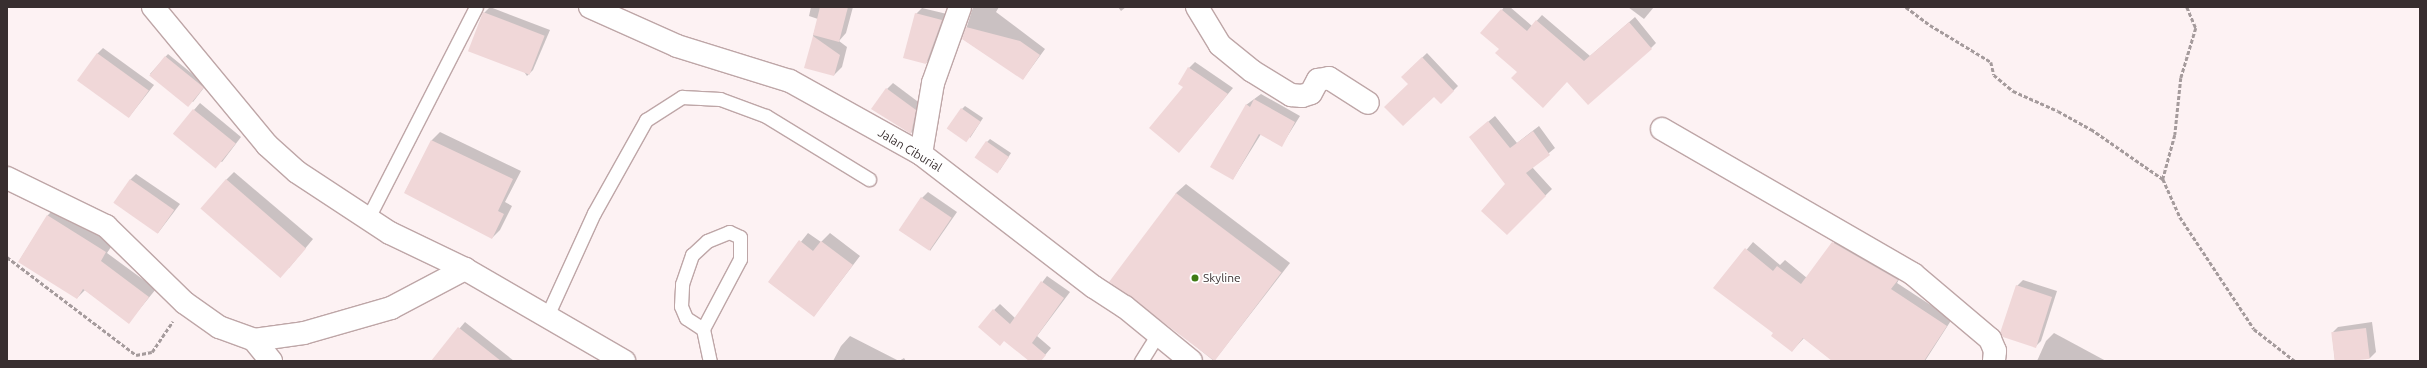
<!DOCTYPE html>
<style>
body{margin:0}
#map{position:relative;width:2427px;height:368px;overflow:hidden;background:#fdf2f3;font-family:Ubuntu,sans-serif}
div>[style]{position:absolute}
.shadow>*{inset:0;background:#0003}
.building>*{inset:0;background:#f0d7d8;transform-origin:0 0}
.path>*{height:2.5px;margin-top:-1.25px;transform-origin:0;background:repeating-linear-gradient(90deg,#a59b9c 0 4px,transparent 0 6px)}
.roads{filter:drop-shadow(1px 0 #bea6a7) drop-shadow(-1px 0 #bea6a7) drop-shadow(0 1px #bea6a7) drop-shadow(0 -1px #bea6a7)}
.lane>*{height:13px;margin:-6.5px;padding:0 6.5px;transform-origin:6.5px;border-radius:6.5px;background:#fff}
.street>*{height:22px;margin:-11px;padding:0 11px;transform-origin:11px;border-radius:11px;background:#fff}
.dots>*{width:11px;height:11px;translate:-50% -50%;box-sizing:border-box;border:2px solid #fff;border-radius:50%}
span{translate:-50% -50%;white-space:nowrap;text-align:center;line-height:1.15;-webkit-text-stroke:3px #fff;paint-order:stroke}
.street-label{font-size:12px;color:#382e2f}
.poi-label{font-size:12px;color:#382e2f}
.left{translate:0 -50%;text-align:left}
.frame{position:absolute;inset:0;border:8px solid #382e2f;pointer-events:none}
</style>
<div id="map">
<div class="shadow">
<div style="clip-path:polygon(490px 7px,550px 30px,533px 70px,527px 76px,484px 13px)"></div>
<div style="clip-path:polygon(811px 7px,853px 7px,846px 33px,839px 41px,847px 47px,842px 67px,834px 75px,813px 36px,818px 19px,809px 16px)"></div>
<div style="clip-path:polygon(973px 7px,999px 7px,996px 12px,1045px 49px,1023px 79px,963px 39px)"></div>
<div style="clip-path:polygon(1118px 7px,1126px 7px,1121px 11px)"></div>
<div style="clip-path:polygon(1504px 7px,1510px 7px,1532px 26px,1542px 15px,1590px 56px,1635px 17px,1656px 43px,1651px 48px,1567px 81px,1518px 72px,1500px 49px,1502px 10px)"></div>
<div style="clip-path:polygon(1628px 7px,1654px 7px,1644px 19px)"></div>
<div style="clip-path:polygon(922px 8px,947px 14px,932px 57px,926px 63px,916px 14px)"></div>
<div style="clip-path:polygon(103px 48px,154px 85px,129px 117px,97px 54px)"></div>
<div style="clip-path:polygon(1427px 53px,1458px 86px,1441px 103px,1434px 95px,1409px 84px,1402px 77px)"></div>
<div style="clip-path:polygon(168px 54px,206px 85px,193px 102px,150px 74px)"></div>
<div style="clip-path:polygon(1195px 62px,1233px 88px,1179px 152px,1185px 87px,1189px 68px)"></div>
<div style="clip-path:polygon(893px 83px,921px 104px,917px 127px,911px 133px,887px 89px)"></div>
<div style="clip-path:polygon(1261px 94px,1300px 116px,1282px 145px,1261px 134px,1233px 179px,1246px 105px)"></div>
<div style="clip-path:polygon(200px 103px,241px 137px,222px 162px,174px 133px)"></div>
<div style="clip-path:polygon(965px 106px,983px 118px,970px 138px,962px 109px)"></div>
<div style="clip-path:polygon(1495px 116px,1517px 143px,1539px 126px,1555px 148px,1532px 167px,1552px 189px,1507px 233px,1507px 184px,1476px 132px)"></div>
<div style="clip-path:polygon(440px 132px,521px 171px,505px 202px,512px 206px,500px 230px,492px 238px,405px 192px,432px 140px)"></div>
<div style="clip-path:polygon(990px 139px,1011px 153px,1000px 170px,987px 142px)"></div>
<div style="clip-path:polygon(234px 172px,313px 239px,289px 268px,226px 180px)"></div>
<div style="clip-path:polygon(136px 174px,180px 204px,158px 233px,130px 180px)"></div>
<div style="clip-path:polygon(1186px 184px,1290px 263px,1214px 361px,1133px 296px,1176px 193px)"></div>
<div style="clip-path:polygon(928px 192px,957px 212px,930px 251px,922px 198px)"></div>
<div style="clip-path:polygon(55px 208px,113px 244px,107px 253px,156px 289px,129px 322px,85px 290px,77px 298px,19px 261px,48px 215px)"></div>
<div style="clip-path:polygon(808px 233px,821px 242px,830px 233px,860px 256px,814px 316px,769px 282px)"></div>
<div style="clip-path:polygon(1839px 236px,1903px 273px,1897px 283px,1952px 319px,1925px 361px,1833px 361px,1804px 338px,1792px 351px,1775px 333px,1715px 288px,1753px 242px,1780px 265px,1785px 260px,1807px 278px)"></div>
<div style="clip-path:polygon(1047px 276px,1070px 292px,1037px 336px,1051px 348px,1040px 361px,1031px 361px,994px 310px,1000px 304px,1015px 318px)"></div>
<div style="clip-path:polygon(2023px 280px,2057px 291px,2041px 341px,2035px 347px,2017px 286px)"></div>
<div style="clip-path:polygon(465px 322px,514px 361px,448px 361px,438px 354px)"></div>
<div style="clip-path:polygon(2372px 322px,2376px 352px,2370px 358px,2335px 361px,2332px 333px,2338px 327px)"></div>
<div style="clip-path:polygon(2054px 333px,2106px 361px,2037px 361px,2046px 341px)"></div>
<div style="clip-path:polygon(850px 336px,899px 361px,904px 358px,906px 361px,833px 361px,841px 346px)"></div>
</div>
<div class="building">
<div style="clip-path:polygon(820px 7px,848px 7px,839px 42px,813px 35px)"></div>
<div style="clip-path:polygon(1501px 9px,1527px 31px,1536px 20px,1584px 61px,1629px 22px,1652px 49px,1588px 105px,1567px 82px,1543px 108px,1511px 78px,1517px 72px,1495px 53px,1499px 49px,1480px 33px)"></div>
<div style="left:483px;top:12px;width:66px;height:42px;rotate:21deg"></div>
<div style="clip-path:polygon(915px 13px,942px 20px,926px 64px,903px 58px)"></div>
<div style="clip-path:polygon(966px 27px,1020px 41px,1040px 55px,1023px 80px,962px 39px)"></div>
<div style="clip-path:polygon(813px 36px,840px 55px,834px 76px,804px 68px)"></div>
<div style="left:97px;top:53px;width:64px;height:34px;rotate:36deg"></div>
<div style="left:165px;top:56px;width:50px;height:25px;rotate:39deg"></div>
<div style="clip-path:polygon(1422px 57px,1454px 91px,1441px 104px,1434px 97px,1403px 126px,1384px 107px,1408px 84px,1401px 77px)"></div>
<div style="clip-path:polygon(1188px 67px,1228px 94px,1179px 153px,1149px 128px,1183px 87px,1178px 84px)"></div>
<div style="clip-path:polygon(886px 88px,916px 110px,911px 134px,871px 109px)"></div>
<div style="clip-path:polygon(1254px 99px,1295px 122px,1282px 147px,1259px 134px,1233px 180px,1210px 167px,1246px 104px,1250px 107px)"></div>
<div style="left:961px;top:108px;width:24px;height:25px;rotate:35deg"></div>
<div style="left:193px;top:109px;width:55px;height:32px;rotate:39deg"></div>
<div style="clip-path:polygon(1488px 121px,1510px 148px,1533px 131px,1550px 155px,1526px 173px,1546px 196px,1507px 235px,1481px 211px,1505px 184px,1469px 137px)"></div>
<div style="clip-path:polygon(431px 140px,513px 179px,498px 211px,504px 214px,492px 239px,404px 193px)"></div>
<div style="left:986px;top:141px;width:28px;height:20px;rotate:35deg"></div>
<div style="left:130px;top:179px;width:54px;height:29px;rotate:35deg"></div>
<div style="left:226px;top:179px;width:106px;height:39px;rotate:41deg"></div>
<div style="left:1176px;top:193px;width:132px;height:111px;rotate:37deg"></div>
<div style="left:921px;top:197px;width:37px;height:40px;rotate:34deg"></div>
<div style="clip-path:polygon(47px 215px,106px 252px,101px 261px,149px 297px,129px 324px,83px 289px,77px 299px,18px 262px)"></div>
<div style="clip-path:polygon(799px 240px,813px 251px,821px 241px,853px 265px,814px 317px,768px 282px)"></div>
<div style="clip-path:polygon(1832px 242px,1898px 280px,1891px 289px,1947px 326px,1924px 361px,1832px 361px,1803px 338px,1792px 352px,1771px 336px,1773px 333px,1713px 288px,1745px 248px,1773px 271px,1777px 266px,1801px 284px)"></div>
<div style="clip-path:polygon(1041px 281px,1064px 298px,1032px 343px,1046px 355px,1041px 361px,1029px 361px,1004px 341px,1000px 346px,978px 327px,993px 309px,1010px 324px)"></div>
<div style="clip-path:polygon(2016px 285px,2052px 297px,2036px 348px,2003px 337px,2000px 333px)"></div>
<div style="clip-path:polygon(458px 327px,501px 361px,431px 361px)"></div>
<div style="left:2366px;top:328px;width:31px;height:35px;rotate:83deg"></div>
</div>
<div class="path">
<div style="left:1906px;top:7px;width:30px;rotate:37deg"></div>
<div style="left:1930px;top:25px;width:71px;rotate:31.2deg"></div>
<div style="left:1991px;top:62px;width:13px;rotate:77deg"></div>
<div style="left:1994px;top:75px;width:25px;rotate:40deg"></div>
<div style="left:2013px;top:91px;width:49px;rotate:24deg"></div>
<div style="left:2058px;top:111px;width:38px;rotate:29deg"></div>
<div style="left:2091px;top:129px;width:88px;rotate:34.8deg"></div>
<div style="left:2187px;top:7px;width:23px;rotate:67deg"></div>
<div style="left:2196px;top:28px;width:52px;rotate:106.7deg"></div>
<div style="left:2181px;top:78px;width:57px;rotate:96deg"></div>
<div style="left:2175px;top:135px;width:46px;rotate:105.3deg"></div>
<div style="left:2163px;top:179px;width:42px;rotate:65.9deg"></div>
<div style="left:2180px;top:217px;width:134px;rotate:56.5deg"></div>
<div style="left:2254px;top:329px;width:52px;rotate:38deg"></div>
<div style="left:7px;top:257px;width:162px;rotate:37.2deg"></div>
<div style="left:136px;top:355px;width:16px;rotate:-11deg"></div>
<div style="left:152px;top:352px;width:37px;rotate:-56deg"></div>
</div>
<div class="roads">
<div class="lane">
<div style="left:368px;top:218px;width:237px;rotate:-62.9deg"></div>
<div style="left:547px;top:316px;width:113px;rotate:-65.5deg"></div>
<div style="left:594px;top:213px;width:107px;rotate:-60.8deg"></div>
<div style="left:646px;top:120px;width:43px;rotate:-32.6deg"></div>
<div style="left:682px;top:97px;width:38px;rotate:3deg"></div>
<div style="left:720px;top:99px;width:49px;rotate:20.3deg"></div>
<div style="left:766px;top:116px;width:121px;rotate:31.5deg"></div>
<div style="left:703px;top:329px;width:20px;rotate:-147deg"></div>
<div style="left:686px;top:318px;width:13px;rotate:-113deg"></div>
<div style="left:681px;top:306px;width:22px;rotate:-87deg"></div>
<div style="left:682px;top:284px;width:31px;rotate:-71deg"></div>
<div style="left:692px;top:255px;width:21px;rotate:-43deg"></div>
<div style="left:707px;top:241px;width:24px;rotate:-22deg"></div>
<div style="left:729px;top:232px;width:12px;rotate:24deg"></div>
<div style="left:740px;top:237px;width:22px;rotate:90deg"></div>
<div style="left:740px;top:259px;width:79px;rotate:117.9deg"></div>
<div style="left:703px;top:329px;width:33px;rotate:78deg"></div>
<div style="left:1141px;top:361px;width:32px;rotate:-58deg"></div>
</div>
<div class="street">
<div style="left:153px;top:7px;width:179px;rotate:50.4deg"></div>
<div style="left:267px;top:145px;width:40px;rotate:42deg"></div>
<div style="left:297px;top:172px;width:111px;rotate:33.3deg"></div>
<div style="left:390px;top:233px;width:83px;rotate:25.6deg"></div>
<div style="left:465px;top:269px;width:184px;rotate:30.1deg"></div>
<div style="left:590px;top:7px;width:95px;rotate:24.1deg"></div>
<div style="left:677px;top:46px;width:118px;rotate:17.2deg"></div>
<div style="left:790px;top:81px;width:150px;rotate:29.1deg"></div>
<div style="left:921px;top:154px;width:218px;rotate:37.6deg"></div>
<div style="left:1094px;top:287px;width:37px;rotate:33deg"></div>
<div style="left:1125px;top:307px;width:85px;rotate:39.3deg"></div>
<div style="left:1197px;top:7px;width:44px;rotate:58.8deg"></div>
<div style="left:1220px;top:45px;width:41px;rotate:39.1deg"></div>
<div style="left:1252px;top:71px;width:46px;rotate:31.6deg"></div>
<div style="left:1291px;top:95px;width:11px;rotate:5deg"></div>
<div style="left:1302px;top:96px;width:9px;rotate:-18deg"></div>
<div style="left:1311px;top:93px;width:15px;rotate:-62deg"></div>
<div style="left:1318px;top:80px;width:11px;rotate:-10deg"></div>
<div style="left:1329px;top:78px;width:46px;rotate:32.7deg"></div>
<div style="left:1662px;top:129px;width:290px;rotate:30deg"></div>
<div style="left:1913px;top:274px;width:101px;rotate:40.2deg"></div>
<div style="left:1990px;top:339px;width:13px;rotate:67deg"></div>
<div style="left:1995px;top:351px;width:10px;rotate:96deg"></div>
<div style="left:921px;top:154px;width:72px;rotate:-80.4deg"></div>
<div style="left:933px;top:83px;width:81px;rotate:-70.4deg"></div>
<div style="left:7px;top:178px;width:110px;rotate:25.9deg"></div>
<div style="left:106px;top:226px;width:110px;rotate:44.3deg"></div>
<div style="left:185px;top:303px;width:42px;rotate:35.2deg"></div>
<div style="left:219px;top:327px;width:37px;rotate:20deg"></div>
<div style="left:254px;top:340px;width:50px;rotate:-8deg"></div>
<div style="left:304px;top:333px;width:91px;rotate:-16deg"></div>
<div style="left:391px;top:308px;width:84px;rotate:-27.8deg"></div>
<div style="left:254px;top:340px;width:27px;rotate:51deg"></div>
</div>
</div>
<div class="dots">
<div style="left:1195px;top:278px;background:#3e7a14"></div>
</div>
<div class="street-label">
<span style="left:910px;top:150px;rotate:31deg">Jalan Ciburial</span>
</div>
<div class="poi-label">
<span class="left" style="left:1203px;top:278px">Skyline</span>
</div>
<div class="frame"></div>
</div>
